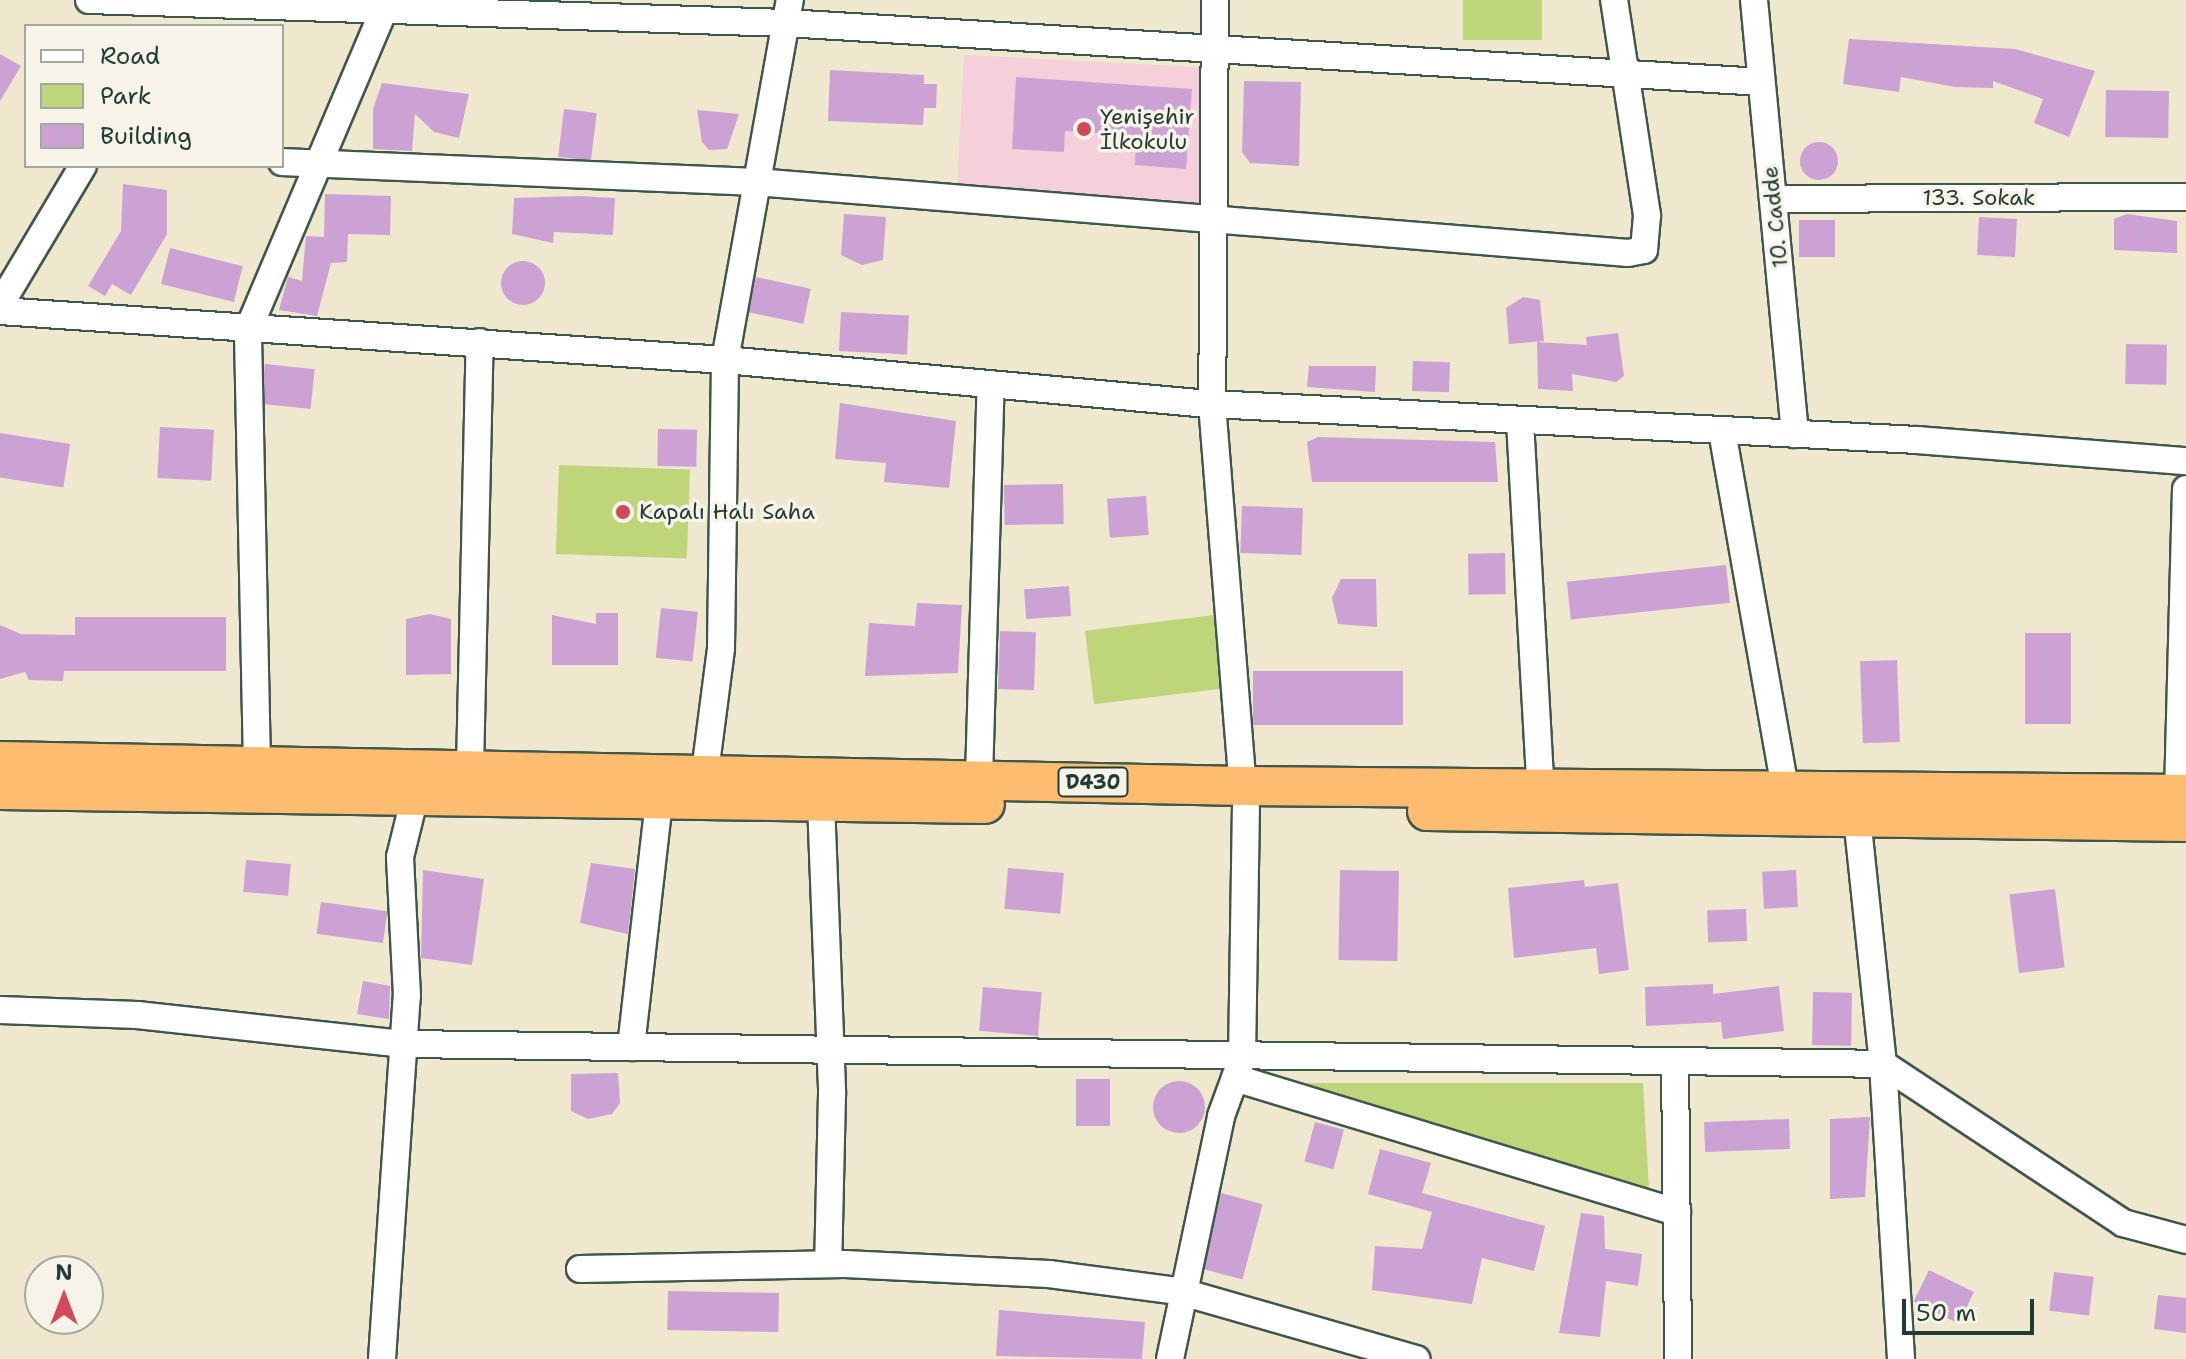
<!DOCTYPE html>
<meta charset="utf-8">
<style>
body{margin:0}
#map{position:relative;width:2186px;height:1359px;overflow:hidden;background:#efe8cf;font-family:"Shantell Sans",sans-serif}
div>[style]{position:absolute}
.built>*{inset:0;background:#f5cfda;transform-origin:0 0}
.green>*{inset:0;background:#bed57a;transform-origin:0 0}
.building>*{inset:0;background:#cba2d3;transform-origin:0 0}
.round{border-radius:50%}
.roads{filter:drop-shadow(2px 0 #3e574b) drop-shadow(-2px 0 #3e574b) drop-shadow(0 2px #3e574b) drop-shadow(0 -2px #3e574b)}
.minor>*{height:26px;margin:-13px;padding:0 13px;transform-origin:13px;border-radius:13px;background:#fff}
.highway>*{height:38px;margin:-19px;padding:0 19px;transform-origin:19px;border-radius:19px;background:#febc70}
.dots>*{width:22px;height:22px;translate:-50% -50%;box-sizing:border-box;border:4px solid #f7f3e8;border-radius:50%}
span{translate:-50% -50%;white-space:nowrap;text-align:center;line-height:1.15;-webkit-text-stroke:7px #f7f3e8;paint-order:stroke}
.shield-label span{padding:2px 6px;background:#f7f3e8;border:2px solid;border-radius:6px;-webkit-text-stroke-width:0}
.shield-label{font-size:20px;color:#1f3d34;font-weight:700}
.poi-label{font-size:22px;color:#1f3d34}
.left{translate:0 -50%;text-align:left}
.street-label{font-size:22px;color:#1f3d34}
.legend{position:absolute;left:24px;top:24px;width:260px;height:144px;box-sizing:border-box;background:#f7f3e8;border:2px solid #a1aaa0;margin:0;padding:10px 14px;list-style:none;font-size:24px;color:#1f3d34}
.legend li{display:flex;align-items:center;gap:16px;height:40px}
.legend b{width:40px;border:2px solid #a1aaa0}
.north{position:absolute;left:24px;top:1255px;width:80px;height:80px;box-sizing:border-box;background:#f7f3e8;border:2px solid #a1aaa0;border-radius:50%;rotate:0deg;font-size:22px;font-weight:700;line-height:32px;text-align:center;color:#1f3d34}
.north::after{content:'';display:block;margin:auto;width:28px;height:36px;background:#d1495b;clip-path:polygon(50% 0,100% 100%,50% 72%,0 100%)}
.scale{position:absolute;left:1902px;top:1299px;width:132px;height:36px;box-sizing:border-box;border:4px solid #1f3d34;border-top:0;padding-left:10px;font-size:24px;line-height:28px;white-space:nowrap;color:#1f3d34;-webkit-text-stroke:6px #f7f3e8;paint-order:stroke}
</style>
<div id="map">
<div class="built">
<div style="left:964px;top:55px;width:249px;height:137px;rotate:3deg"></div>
</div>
<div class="green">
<div style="left:1463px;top:0;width:79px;height:40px"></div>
<div style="left:559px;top:465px;width:131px;height:89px;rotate:2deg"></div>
<div style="left:1214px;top:615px;width:74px;height:130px;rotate:83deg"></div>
<div style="clip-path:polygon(1294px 1083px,1643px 1083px,1649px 1189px)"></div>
</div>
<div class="building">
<div style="clip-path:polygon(1849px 39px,2015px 49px,2095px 71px,2069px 137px,2034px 123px,2043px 99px,1993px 81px,1993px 88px,1955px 87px,1901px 77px,1899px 92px,1843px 84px)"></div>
<div style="clip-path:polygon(0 54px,21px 66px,0 101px)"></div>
<div style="clip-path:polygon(830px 70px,924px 75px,924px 84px,937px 84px,936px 108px,924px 108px,923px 125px,828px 121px)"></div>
<div style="clip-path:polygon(1016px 77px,1192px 89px,1186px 169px,1135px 165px,1136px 136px,1065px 131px,1064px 152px,1012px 149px)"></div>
<div style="clip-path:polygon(1244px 81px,1301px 82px,1299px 166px,1250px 163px,1242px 152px)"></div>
<div style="clip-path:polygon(382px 83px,469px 94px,459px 138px,434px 132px,415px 114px,412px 151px,373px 149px,373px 109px)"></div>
<div style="left:2106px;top:90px;width:63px;height:47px;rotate:1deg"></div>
<div style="left:564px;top:109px;width:33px;height:48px;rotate:7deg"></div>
<div style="clip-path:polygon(697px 110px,739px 114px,727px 149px,709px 150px,702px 142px)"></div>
<div class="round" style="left:1800px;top:142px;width:38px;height:38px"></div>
<div style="clip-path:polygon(123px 184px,167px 190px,167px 234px,131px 295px,112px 284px,105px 296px,88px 286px,121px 231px)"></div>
<div style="clip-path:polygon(325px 194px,391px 196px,390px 235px,348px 234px,347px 262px,331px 263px,317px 316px,279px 310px,288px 277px,302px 281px,306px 236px,324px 237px)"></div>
<div style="clip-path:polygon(577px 196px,615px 198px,613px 235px,554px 232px,553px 243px,512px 234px,514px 198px)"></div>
<div style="clip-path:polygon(844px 214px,886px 217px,883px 260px,862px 265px,841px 255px)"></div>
<div style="clip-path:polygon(2127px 214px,2177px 221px,2177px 253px,2114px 250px,2114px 219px)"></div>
<div style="left:1979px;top:217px;width:38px;height:38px;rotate:3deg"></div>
<div style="left:1799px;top:220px;width:36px;height:37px"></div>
<div style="left:170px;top:248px;width:75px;height:37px;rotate:14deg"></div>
<div class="round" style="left:501px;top:261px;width:44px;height:44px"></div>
<div style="left:756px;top:277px;width:56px;height:36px;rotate:12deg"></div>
<div style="clip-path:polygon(1523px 297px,1540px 300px,1544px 341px,1509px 344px,1506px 308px)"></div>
<div style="left:841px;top:312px;width:68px;height:39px;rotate:3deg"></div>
<div style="clip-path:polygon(1618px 333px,1624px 376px,1616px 382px,1572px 374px,1573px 391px,1538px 389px,1537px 342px,1587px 345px,1586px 337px)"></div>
<div style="left:2126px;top:344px;width:41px;height:40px;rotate:1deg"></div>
<div style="left:1413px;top:361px;width:37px;height:30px;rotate:2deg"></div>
<div style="left:265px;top:364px;width:50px;height:40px;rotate:6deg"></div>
<div style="clip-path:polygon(1309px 366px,1376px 366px,1375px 392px,1307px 387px)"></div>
<div style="clip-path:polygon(840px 403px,956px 421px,949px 488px,884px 482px,886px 463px,835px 459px)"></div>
<div style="left:160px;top:427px;width:54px;height:51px;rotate:3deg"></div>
<div style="left:658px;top:429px;width:39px;height:37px;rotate:1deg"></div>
<div style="left:0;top:433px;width:71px;height:44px;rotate:9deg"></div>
<div style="clip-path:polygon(1318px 437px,1495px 442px,1498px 482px,1312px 482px,1307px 442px)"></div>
<div style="left:1063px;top:484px;width:40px;height:59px;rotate:89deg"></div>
<div style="left:1146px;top:496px;width:39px;height:39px;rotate:86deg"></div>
<div style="left:1242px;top:506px;width:61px;height:47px;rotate:2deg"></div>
<div style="left:1505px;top:553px;width:41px;height:37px;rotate:89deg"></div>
<div style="left:1726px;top:565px;width:38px;height:160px;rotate:84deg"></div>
<div style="clip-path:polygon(1341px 579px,1376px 579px,1377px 627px,1338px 624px,1332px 598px)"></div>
<div style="left:1069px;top:586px;width:30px;height:45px;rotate:86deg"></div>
<div style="clip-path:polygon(917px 603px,962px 605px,958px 673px,865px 676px,869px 623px,915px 626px)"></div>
<div style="left:661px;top:608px;width:37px;height:50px;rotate:6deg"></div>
<div style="clip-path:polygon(596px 613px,618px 613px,618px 665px,552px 665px,552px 615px,596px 624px)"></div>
<div style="clip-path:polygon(430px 614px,451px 619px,451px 674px,406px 675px,406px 619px)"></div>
<div style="clip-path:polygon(75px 617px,226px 617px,226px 671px,64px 671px,63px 681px,29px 680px,25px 672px,0 679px,0 625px,21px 634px,75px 635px)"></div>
<div style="left:1000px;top:631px;width:36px;height:58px;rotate:2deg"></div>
<div style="left:2025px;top:633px;width:46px;height:91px"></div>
<div style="left:1897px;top:660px;width:82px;height:37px;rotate:88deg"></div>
<div style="left:1403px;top:671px;width:54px;height:150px;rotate:90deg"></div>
<div style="left:246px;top:860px;width:45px;height:32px;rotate:5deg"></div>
<div style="clip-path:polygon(591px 863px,635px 869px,628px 934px,580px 923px)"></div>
<div style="left:1008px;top:868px;width:56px;height:41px;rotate:5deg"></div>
<div style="clip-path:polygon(423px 870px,484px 879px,472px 965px,421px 958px)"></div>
<div style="left:1340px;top:870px;width:59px;height:90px;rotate:1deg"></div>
<div style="left:1796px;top:870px;width:37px;height:34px;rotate:87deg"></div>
<div style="clip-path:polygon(1584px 880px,1585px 887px,1618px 883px,1629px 970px,1599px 974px,1596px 948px,1514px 958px,1508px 888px)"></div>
<div style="left:2055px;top:889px;width:79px;height:46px;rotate:83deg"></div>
<div style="left:321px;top:902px;width:67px;height:32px;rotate:8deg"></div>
<div style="left:1746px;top:909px;width:32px;height:39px;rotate:88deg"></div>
<div style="clip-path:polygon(363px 981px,390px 986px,389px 1019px,357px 1014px)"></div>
<div style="clip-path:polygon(1713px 984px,1713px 994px,1779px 986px,1784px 1031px,1723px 1039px,1721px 1022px,1646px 1026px,1645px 987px)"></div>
<div style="left:983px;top:987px;width:59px;height:44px;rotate:5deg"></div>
<div style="left:1813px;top:992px;width:39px;height:53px;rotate:1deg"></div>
<div style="clip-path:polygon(618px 1073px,620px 1103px,612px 1114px,588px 1119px,571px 1111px,571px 1074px)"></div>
<div style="left:1076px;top:1079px;width:34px;height:47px"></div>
<div class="round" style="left:1153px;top:1081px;width:52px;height:52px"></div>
<div style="clip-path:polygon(1870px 1117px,1865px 1197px,1830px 1199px,1830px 1119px)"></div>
<div style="left:1789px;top:1119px;width:30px;height:85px;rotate:88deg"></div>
<div style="left:1315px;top:1122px;width:30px;height:41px;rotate:15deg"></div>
<div style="clip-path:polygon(1380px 1149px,1431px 1163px,1422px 1193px,1545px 1226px,1534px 1271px,1482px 1258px,1472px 1304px,1372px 1290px,1375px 1246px,1422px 1249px,1432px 1212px,1368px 1194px)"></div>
<div style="left:1221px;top:1193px;width:43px;height:78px;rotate:15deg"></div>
<div style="clip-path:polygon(1581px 1213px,1604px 1216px,1605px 1249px,1642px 1254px,1638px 1286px,1606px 1281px,1600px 1337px,1559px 1333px)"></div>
<div style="left:1929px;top:1270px;width:50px;height:35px;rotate:26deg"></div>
<div style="left:2054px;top:1272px;width:40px;height:39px;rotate:7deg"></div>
<div style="left:668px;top:1291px;width:111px;height:39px;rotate:1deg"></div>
<div style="clip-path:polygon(2158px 1295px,2186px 1298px,2186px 1333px,2154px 1329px)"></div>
<div style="clip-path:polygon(999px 1310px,1145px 1322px,1142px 1359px,996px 1356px)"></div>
</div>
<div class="roads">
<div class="minor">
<div style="left:89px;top:0;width:697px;rotate:1.89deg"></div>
<div style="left:786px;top:23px;width:977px;rotate:3.46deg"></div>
<div style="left:1215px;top:0;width:404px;rotate:90.4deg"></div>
<div style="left:1212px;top:404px;width:383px;rotate:85.4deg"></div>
<div style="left:1754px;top:0;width:436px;rotate:84.6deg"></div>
<div style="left:282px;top:162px;width:474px;rotate:2.4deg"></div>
<div style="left:756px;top:182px;width:875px;rotate:4.65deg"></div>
<div style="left:1628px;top:253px;width:16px;rotate:-11deg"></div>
<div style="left:1644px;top:250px;width:35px;rotate:-85deg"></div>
<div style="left:1647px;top:215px;width:218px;rotate:-98.7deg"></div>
<div style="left:1773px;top:199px;width:413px;rotate:-0.3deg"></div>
<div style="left:0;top:305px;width:162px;rotate:-59.2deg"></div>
<div style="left:0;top:311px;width:727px;rotate:3.87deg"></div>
<div style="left:725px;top:360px;width:489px;rotate:5.2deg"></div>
<div style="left:1212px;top:404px;width:706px;rotate:2.92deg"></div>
<div style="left:1917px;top:440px;width:270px;rotate:4.5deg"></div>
<div style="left:1520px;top:421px;width:364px;rotate:86.8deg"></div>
<div style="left:1722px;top:431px;width:363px;rotate:80deg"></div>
<div style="left:257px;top:765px;width:435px;rotate:-91.2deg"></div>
<div style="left:248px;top:330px;width:358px;rotate:-67deg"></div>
<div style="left:470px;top:768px;width:426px;rotate:-88.7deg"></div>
<div style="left:705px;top:772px;width:125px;rotate:-82.6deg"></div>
<div style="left:721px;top:648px;width:288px;rotate:-89.2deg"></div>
<div style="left:725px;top:360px;width:366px;rotate:-79.8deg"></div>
<div style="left:979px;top:778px;width:393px;rotate:-88.3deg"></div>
<div style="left:2178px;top:794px;width:305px;rotate:-88.5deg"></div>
<div style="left:821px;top:802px;width:292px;rotate:87.8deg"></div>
<div style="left:832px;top:1094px;width:170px;rotate:91.3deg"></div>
<div style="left:1857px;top:817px;width:248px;rotate:84deg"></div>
<div style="left:1883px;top:1064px;width:296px;rotate:86.5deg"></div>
<div style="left:0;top:1010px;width:137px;rotate:2.1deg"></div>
<div style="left:137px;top:1015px;width:269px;rotate:6.2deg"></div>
<div style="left:404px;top:1044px;width:1479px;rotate:0.77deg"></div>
<div style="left:1883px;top:1064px;width:288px;rotate:33.5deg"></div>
<div style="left:2123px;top:1223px;width:65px;rotate:15.1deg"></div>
<div style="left:631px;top:1047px;width:249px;rotate:-83.5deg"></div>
<div style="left:1675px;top:1061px;width:298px;rotate:89.4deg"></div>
<div style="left:1235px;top:1078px;width:462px;rotate:16.9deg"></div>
<div style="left:580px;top:1269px;width:265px;rotate:-1.1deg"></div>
<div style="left:845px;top:1264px;width:204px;rotate:2.8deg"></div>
<div style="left:1049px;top:1274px;width:131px;rotate:7.5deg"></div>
<div style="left:1179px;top:1291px;width:247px;rotate:16deg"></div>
<div style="left:382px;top:1359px;width:364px;rotate:-86.1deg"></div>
<div style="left:407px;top:996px;width:139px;rotate:-92.9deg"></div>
<div style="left:400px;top:857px;width:63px;rotate:-76.2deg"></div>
<div style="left:1170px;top:1359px;width:248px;rotate:-78.1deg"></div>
<div style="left:1221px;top:1116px;width:61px;rotate:-69.8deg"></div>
<div style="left:1242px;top:1059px;width:251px;rotate:-89.1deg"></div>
</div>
<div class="highway">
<div style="left:0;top:761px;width:1243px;rotate:1.15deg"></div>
<div style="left:1243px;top:786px;width:943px;rotate:0.49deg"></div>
<div style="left:0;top:790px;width:985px;rotate:0.81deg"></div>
<div style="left:1427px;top:811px;width:759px;rotate:0.83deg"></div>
</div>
</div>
<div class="dots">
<div style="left:1084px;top:129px;background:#d1495b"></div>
<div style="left:623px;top:512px;background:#d1495b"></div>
</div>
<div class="shield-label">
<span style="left:1093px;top:782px">D430</span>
</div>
<div class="poi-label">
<span class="left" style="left:1100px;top:129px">Yenişehir<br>İlkokulu</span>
<span class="left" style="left:639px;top:512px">Kapalı Halı Saha</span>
</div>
<div class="street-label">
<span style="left:1979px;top:198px">133. Sokak</span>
<span style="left:1775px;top:217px;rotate:-96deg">10. Cadde</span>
</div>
<ul class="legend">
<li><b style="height:10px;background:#fff"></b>Road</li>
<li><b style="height:22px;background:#bed57a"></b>Park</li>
<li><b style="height:22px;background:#cba2d3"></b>Building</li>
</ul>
<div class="north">N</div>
<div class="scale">50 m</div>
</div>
